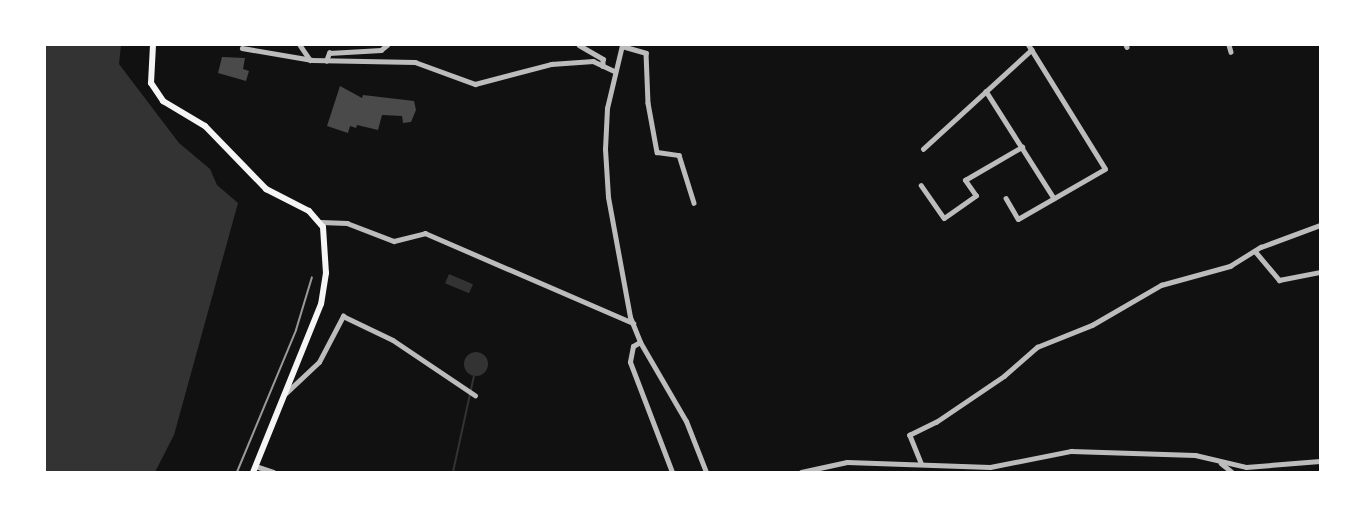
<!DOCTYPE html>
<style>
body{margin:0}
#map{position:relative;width:1365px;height:517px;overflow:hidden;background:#111;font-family:Raleway,sans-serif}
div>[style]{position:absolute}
.water>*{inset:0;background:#333;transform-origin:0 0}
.round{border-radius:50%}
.stream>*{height:2px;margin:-1px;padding:0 1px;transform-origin:1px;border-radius:1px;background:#333}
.building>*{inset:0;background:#4a4a4a}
.minor>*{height:4.5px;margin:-2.25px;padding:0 2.25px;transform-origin:2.25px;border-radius:2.25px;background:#bcbcbc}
.tertiary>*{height:5px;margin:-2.5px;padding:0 2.5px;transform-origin:2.5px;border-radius:2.5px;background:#bcbcbc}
.secondary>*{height:6px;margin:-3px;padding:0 3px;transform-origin:3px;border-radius:3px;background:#f5f5f5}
.rail>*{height:2px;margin:-1px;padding:0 1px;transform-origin:1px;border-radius:1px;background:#9a9a9a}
span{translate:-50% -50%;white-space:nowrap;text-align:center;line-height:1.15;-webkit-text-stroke:4.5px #fff;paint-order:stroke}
.frame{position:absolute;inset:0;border:46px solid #fff;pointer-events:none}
</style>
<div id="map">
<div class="water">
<div style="clip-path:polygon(45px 45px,121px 45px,119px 64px,179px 143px,210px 169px,217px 185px,238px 203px,174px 435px,155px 472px,45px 472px)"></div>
<div style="left:449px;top:274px;width:26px;height:10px;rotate:23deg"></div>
<div class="round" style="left:464px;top:352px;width:24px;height:24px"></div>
</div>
<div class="stream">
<div style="left:453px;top:472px;width:98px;rotate:-77.7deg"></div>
</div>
<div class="building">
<div style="clip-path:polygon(222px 57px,245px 58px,243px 69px,249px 71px,246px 81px,218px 73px)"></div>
<div style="clip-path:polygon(340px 86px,362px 98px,363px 95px,414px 101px,416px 110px,411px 122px,403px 123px,402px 116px,382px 115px,378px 130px,357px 125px,356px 128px,350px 126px,348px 133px,327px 126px)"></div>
</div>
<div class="minor">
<div style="left:300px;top:45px;width:18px;rotate:56deg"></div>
<div style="left:579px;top:45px;width:28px;rotate:30deg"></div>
<div style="left:603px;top:59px;width:7px;rotate:90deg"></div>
<div style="left:1126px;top:45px;width:2px;rotate:63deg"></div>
<div style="left:1229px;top:45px;width:7px;rotate:74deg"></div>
<div style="left:622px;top:46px;width:25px;rotate:16deg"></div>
<div style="left:646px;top:53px;width:50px;rotate:87.7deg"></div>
<div style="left:648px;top:103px;width:50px;rotate:79.6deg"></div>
<div style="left:657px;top:152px;width:22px;rotate:8deg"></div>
<div style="left:679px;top:155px;width:50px;rotate:72.6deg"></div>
<div style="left:242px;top:48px;width:71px;rotate:9.7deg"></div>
<div style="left:312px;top:60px;width:103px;rotate:1.1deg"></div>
<div style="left:415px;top:62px;width:64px;rotate:20.1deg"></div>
<div style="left:475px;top:84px;width:79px;rotate:-14.7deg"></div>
<div style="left:551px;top:64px;width:42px;rotate:-4.1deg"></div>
<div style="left:593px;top:61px;width:23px;rotate:25deg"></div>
<div style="left:326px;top:61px;width:9px;rotate:-69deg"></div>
<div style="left:329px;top:53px;width:52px;rotate:-3.3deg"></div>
<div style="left:381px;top:50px;width:8px;rotate:-40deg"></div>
<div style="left:986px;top:91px;width:127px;rotate:57.6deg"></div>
<div style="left:923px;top:149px;width:147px;rotate:-42.5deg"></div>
<div style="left:921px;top:185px;width:40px;rotate:55.1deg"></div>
<div style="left:944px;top:218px;width:39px;rotate:-35deg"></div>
<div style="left:976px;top:196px;width:19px;rotate:-125deg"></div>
<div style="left:965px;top:180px;width:66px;rotate:-30.1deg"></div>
<div style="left:1006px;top:198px;width:24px;rotate:60deg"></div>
<div style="left:1018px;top:219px;width:100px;rotate:-29.9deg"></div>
<div style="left:1105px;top:169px;width:146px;rotate:-121.8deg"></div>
<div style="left:321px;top:222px;width:26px;rotate:2deg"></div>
<div style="left:347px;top:223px;width:50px;rotate:21deg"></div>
<div style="left:394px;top:241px;width:32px;rotate:-14deg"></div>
<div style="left:425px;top:233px;width:227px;rotate:23.4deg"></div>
<div style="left:1255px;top:251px;width:38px;rotate:50deg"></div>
<div style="left:1279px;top:280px;width:42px;rotate:-11deg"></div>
<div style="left:286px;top:393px;width:45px;rotate:-43.2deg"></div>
<div style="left:319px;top:362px;width:52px;rotate:-62.4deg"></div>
<div style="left:343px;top:316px;width:55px;rotate:25.6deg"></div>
<div style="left:393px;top:340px;width:99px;rotate:33.9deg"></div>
<div style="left:1221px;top:463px;width:14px;rotate:39deg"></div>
<div style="left:921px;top:464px;width:31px;rotate:-112deg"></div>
<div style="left:909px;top:435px;width:30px;rotate:-26deg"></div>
<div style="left:936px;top:422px;width:82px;rotate:-34.1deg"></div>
<div style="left:1004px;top:376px;width:44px;rotate:-41.3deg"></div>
<div style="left:1037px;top:347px;width:59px;rotate:-21.8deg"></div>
<div style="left:1092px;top:325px;width:80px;rotate:-30.1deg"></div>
<div style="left:1161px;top:285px;width:72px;rotate:-15.4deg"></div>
<div style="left:1230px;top:266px;width:36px;rotate:-32deg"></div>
<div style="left:1261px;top:247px;width:63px;rotate:-20.4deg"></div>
</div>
<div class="tertiary">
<div style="left:622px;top:45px;width:65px;rotate:103.4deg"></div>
<div style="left:607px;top:108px;width:41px;rotate:92.8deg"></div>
<div style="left:605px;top:149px;width:48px;rotate:86.4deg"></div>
<div style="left:608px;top:197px;width:122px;rotate:79.6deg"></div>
<div style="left:630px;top:317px;width:27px;rotate:68deg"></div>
<div style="left:640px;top:342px;width:91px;rotate:59.8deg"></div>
<div style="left:686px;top:421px;width:55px;rotate:68.6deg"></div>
<div style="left:640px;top:342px;width:8px;rotate:150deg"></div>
<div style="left:633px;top:346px;width:16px;rotate:101deg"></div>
<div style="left:630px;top:362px;width:118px;rotate:69.1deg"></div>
<div style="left:255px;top:466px;width:19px;rotate:18deg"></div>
<div style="left:801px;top:472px;width:47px;rotate:-12.3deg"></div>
<div style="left:847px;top:462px;width:143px;rotate:2deg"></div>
<div style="left:990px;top:467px;width:83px;rotate:-11.2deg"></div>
<div style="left:1071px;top:451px;width:124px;rotate:1.8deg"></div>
<div style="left:1195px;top:455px;width:52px;rotate:13.2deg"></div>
<div style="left:1246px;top:467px;width:74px;rotate:-4.6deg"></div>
</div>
<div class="secondary">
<div style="left:153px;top:45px;width:38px;rotate:93deg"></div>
<div style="left:151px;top:83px;width:22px;rotate:56deg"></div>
<div style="left:163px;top:101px;width:49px;rotate:30.8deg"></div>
<div style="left:205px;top:126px;width:88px;rotate:45.9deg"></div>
<div style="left:266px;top:189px;width:48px;rotate:27.1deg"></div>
<div style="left:309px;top:211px;width:21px;rotate:49deg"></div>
<div style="left:323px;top:227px;width:46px;rotate:86.3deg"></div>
<div style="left:326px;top:273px;width:31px;rotate:99deg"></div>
<div style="left:321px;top:304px;width:181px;rotate:112deg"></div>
</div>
<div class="rail">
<div style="left:237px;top:472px;width:154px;rotate:-67.4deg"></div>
<div style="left:296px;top:330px;width:55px;rotate:-73.2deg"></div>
</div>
<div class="frame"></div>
</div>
